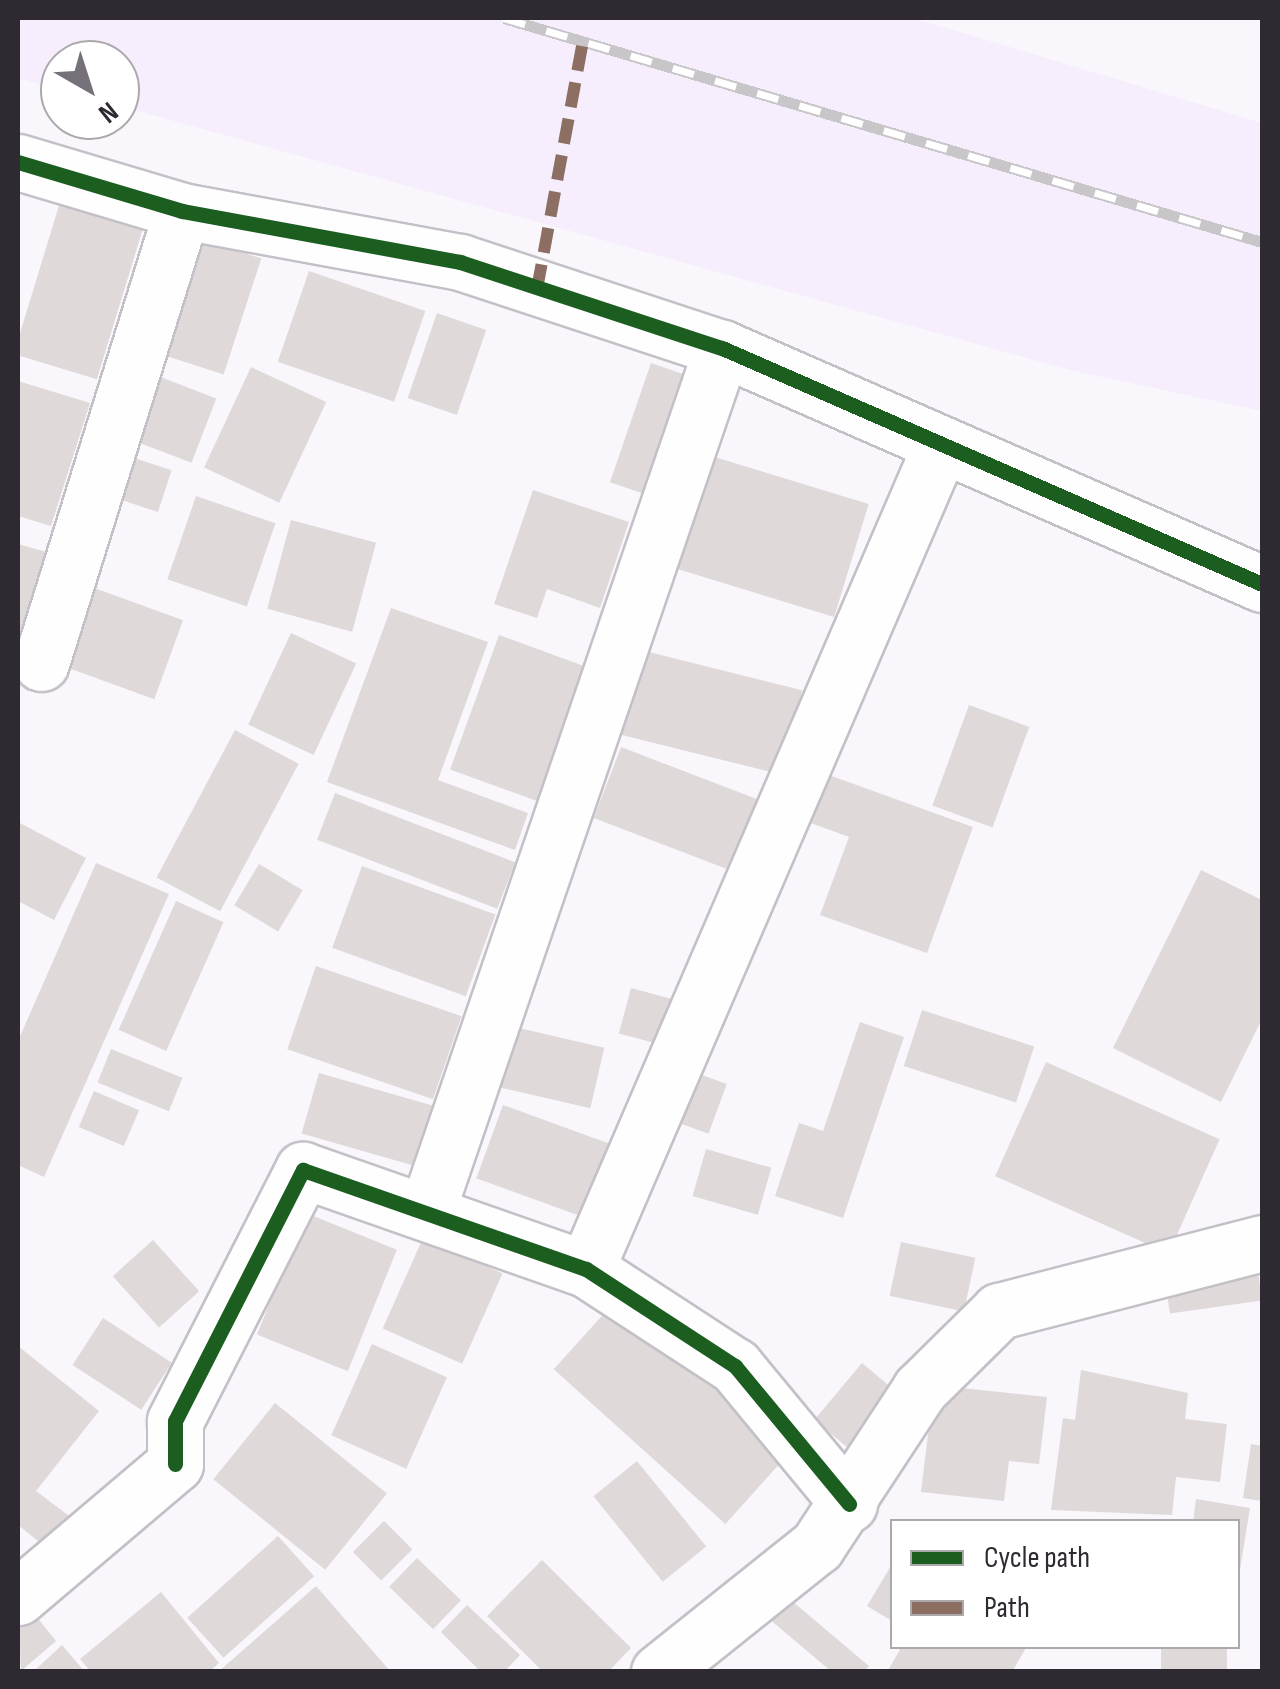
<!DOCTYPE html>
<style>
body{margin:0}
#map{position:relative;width:1280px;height:1689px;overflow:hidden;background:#f9f6fc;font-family:"Sofia Sans Condensed",sans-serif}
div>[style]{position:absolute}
.industrial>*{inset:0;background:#f6eefc}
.building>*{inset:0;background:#dfd9d9;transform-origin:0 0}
.roads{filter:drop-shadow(2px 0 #c4c0c7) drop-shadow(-2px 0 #c4c0c7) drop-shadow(0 2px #c4c0c7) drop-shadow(0 -2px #c4c0c7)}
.minor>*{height:55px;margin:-27.5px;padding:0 27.5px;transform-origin:27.5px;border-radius:27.5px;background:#fefeff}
.rail>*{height:11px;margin-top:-5.5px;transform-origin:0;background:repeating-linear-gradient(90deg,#fff 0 22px,#c8c6c9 0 44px);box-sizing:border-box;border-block:2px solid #c8c6c9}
.quiet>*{height:12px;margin-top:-6px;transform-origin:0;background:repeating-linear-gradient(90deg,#8d6e63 0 25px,transparent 0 37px)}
.cycleway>*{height:15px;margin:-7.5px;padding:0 7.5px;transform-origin:7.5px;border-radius:7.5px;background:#1b5e20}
span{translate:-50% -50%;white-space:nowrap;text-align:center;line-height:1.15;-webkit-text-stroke:9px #fff;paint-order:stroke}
.frame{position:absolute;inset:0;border:20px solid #2f2932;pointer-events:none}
.legend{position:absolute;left:890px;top:1519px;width:350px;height:130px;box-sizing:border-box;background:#fff;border:2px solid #aca9ad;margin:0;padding:12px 18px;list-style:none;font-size:30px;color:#2f2932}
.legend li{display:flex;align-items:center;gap:20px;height:50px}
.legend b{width:50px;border:2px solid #aca9ad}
.north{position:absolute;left:40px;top:40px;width:100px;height:100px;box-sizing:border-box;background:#fff;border:2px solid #aca9ad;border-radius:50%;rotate:141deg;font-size:28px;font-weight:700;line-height:40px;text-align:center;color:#2f2932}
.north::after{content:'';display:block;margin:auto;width:35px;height:45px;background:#767179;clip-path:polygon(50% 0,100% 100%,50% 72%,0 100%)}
</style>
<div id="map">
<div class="industrial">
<div style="clip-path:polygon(18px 18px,913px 18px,1262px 123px,1262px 411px,1070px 370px,120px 106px,120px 60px,60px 60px,60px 90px,18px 78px)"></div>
</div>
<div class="building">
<div style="left:61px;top:199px;width:87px;height:162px;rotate:17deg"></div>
<div style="left:189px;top:235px;width:76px;height:122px;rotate:18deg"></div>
<div style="left:309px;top:271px;width:123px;height:96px;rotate:19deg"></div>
<div style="left:437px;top:313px;width:52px;height:90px;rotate:19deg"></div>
<div style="left:651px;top:363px;width:39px;height:126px;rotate:19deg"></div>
<div style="left:251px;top:367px;width:83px;height:111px;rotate:25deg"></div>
<div style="left:150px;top:373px;width:71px;height:69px;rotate:21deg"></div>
<div style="clip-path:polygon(18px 381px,90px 403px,51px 526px,18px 516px)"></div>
<div style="left:125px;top:455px;width:49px;height:44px;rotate:18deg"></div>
<div style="left:708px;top:455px;width:168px;height:118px;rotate:17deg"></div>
<div style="clip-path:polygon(533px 490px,629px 522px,600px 608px,547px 589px,537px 618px,494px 604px)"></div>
<div style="left:196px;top:496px;width:84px;height:88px;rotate:19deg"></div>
<div style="left:291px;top:520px;width:88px;height:92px;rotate:15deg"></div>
<div style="clip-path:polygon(18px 544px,57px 555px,18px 660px)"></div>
<div style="left:89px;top:586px;width:100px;height:84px;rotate:20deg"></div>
<div style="clip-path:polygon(391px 608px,488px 642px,438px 780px,528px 813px,515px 850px,327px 782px)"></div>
<div style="left:291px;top:633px;width:72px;height:101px;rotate:25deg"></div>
<div style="left:499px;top:635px;width:94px;height:143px;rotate:20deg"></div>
<div style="left:641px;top:650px;width:166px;height:87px;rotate:14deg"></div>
<div style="left:969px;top:705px;width:64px;height:107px;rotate:20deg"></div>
<div style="left:235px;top:730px;width:72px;height:167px;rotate:28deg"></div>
<div style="left:621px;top:747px;width:151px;height:76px;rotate:21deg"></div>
<div style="clip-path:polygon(815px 770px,973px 827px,927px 953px,820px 915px,849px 837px,797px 818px)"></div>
<div style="left:335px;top:793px;width:193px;height:50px;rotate:21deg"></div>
<div style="clip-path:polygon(18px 822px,86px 858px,54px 920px,18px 901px)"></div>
<div style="clip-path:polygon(96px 863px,169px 894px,44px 1177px,18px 1165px,18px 1041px)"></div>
<div style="left:259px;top:864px;width:51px;height:48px;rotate:31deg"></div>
<div style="left:362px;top:866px;width:142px;height:87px;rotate:20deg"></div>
<div style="clip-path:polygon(1201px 870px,1262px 900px,1262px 1019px,1221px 1102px,1113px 1048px)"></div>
<div style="left:176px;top:901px;width:52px;height:141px;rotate:24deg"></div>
<div style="left:316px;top:966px;width:154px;height:88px;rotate:19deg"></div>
<div style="left:631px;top:988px;width:53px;height:47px;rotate:15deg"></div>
<div style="left:922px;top:1010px;width:118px;height:59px;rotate:18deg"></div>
<div style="clip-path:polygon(860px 1022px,904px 1037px,843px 1218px,775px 1196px,799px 1123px,823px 1131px)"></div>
<div style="left:501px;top:1024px;width:106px;height:62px;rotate:13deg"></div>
<div style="left:111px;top:1049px;width:77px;height:36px;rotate:22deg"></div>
<div style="left:1046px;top:1062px;width:190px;height:125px;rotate:24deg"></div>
<div style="left:691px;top:1071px;width:38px;height:53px;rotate:20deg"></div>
<div style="left:319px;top:1073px;width:129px;height:63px;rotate:16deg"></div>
<div style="left:94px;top:1091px;width:49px;height:39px;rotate:23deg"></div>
<div style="left:503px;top:1105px;width:128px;height:78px;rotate:20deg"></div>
<div style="left:706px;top:1149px;width:68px;height:49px;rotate:16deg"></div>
<div style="left:306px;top:1213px;width:98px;height:131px;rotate:22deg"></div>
<div style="left:423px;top:1238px;width:87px;height:99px;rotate:24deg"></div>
<div style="left:153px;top:1240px;width:69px;height:54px;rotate:48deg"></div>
<div style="left:901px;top:1242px;width:76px;height:55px;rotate:12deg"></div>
<div style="left:1256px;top:1258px;width:43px;height:93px;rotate:82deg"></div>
<div style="left:618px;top:1298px;width:231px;height:96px;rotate:42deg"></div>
<div style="left:103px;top:1318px;width:82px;height:56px;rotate:33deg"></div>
<div style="left:372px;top:1344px;width:82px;height:100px;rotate:24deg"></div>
<div style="clip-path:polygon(18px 1346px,99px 1411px,36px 1491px,72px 1518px,48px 1549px,18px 1525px)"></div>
<div style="left:862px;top:1363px;width:51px;height:74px;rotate:40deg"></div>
<div style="clip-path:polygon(1081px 1370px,1188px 1393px,1185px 1419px,1227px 1424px,1220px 1482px,1176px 1477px,1172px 1515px,1051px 1510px,1063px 1418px,1075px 1420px)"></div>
<div style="clip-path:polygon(934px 1385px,1047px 1397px,1039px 1464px,1009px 1461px,1004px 1501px,921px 1492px)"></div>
<div style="left:275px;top:1403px;width:144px;height:98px;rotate:39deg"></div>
<div style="clip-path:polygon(1251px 1444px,1262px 1446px,1262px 1501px,1243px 1498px)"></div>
<div style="left:637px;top:1461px;width:110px;height:56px;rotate:51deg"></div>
<div style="clip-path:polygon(1196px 1499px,1250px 1508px,1240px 1570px,1238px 1522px,1193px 1522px)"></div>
<div style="left:384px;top:1521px;width:40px;height:44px;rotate:45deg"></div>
<div style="left:278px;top:1536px;width:54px;height:122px;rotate:48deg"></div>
<div style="left:417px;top:1558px;width:61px;height:40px;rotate:44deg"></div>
<div style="clip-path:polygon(542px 1560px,631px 1648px,608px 1672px,543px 1672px,487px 1616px)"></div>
<div style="clip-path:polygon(892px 1564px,892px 1621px,867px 1606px)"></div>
<div style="clip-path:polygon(316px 1586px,391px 1672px,218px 1672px)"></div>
<div style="clip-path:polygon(161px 1592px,219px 1663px,209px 1672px,91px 1672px,80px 1659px)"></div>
<div style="clip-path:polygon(786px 1596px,869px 1666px,864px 1672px,832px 1672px,768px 1618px)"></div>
<div style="clip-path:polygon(24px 1601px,56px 1641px,21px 1671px,18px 1606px)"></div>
<div style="clip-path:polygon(467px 1605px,520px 1655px,504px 1672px,481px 1672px,441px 1632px)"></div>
<div style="clip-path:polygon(62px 1645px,85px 1672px,33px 1672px)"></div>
<div style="clip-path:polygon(902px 1646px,1027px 1646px,1012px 1672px,887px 1672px)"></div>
<div style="left:1161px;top:1646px;width:66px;height:26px"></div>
</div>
<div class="roads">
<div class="minor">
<div style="left:18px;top:162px;width:171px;rotate:16.6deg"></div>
<div style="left:182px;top:211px;width:283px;rotate:10.4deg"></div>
<div style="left:460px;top:262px;width:276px;rotate:18.2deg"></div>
<div style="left:722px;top:348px;width:589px;rotate:23.61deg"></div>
<div style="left:41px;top:663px;width:473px;rotate:-72.7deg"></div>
<div style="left:428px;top:1208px;width:909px;rotate:-71.13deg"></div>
<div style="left:586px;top:1269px;width:895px;rotate:-66.7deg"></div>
<div style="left:18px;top:1597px;width:206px;rotate:-40.3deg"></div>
<div style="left:175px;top:1464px;width:43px;rotate:-90deg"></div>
<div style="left:175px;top:1421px;width:282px;rotate:-63deg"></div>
<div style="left:303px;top:1170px;width:300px;rotate:19.3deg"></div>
<div style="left:586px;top:1269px;width:178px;rotate:33.1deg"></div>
<div style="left:735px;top:1366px;width:179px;rotate:50.4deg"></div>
<div style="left:659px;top:1672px;width:202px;rotate:-38.6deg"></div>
<div style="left:817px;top:1546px;width:188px;rotate:-56.7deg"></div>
<div style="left:920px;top:1389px;width:111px;rotate:-44.6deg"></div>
<div style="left:999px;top:1311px;width:272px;rotate:-14.5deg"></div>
</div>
</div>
<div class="rail">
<div style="left:504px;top:18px;width:790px;rotate:16.46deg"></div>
</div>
<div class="quiet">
<div style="left:537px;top:289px;width:251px;rotate:-79.5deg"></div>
</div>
<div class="cycleway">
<div style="left:18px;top:162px;width:171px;rotate:16.6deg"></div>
<div style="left:182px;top:211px;width:283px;rotate:10.4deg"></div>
<div style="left:460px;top:262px;width:276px;rotate:18.2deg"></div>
<div style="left:722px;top:348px;width:589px;rotate:23.61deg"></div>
<div style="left:175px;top:1464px;width:43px;rotate:-90deg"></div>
<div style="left:175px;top:1421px;width:282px;rotate:-63deg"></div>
<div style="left:303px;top:1170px;width:300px;rotate:19.3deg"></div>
<div style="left:586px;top:1269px;width:178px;rotate:33.1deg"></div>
<div style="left:735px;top:1366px;width:179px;rotate:50.4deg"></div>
</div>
<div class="frame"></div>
<ul class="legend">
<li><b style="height:12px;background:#1b5e20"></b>Cycle path</li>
<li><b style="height:12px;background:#8d6e63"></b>Path</li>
</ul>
<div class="north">N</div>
</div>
